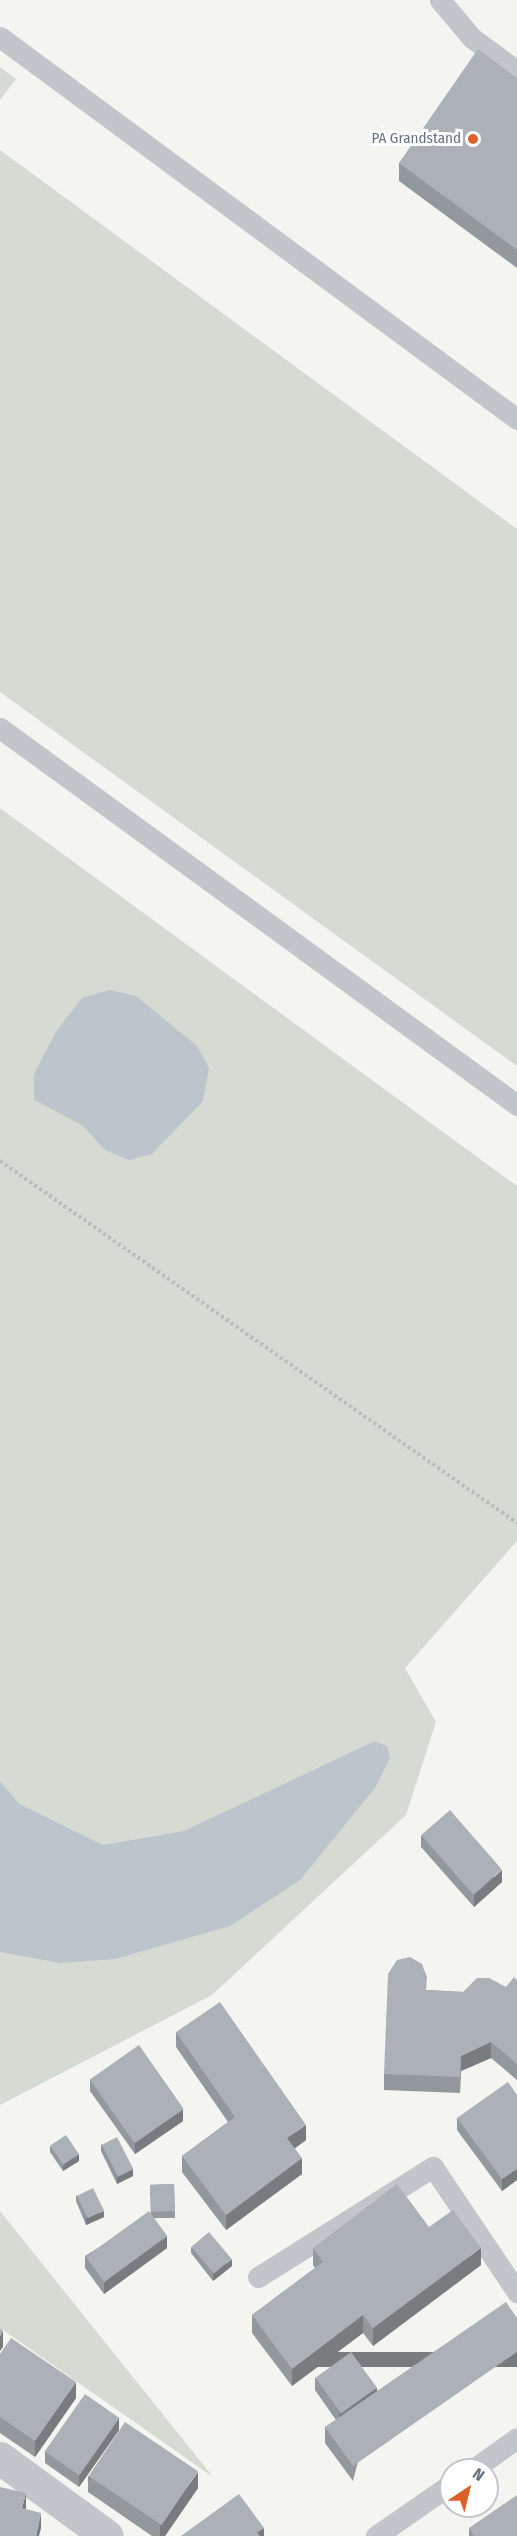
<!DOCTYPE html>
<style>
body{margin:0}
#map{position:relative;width:517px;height:2536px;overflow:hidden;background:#f4f5f1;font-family:"Fira Sans Condensed",sans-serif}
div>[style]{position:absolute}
.green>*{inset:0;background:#d5dbd2}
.water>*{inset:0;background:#bbc5cb}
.path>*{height:4px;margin-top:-2px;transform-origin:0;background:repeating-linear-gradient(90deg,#babcbe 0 3px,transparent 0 6px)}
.service>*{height:21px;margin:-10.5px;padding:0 10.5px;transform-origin:10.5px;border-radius:10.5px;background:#c2c5c9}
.minor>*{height:33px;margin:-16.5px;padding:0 16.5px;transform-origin:16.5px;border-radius:16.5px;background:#c2c5c9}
.wall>*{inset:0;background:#93989d}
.shaded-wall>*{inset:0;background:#787c7f;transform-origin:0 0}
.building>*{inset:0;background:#abb1b6;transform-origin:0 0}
.dots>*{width:16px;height:16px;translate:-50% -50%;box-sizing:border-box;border:3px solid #fff;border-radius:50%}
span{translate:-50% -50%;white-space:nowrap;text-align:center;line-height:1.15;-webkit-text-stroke:6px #fff;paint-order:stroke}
.poi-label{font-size:15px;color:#647281}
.right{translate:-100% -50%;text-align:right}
.north{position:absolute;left:439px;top:2458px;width:60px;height:60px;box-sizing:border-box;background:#fff;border:2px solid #c1c7cd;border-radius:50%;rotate:35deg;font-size:16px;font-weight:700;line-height:24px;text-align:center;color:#647281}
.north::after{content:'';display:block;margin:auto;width:21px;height:27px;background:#de5f27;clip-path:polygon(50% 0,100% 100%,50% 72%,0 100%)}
</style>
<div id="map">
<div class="green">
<div style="clip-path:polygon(0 67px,16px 79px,0 100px)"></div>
<div style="clip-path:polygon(0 150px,517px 529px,517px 1066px,0 692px)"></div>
<div style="clip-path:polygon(0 808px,517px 1186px,517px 1541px,405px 1668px,436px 1722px,406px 1815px,212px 1995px,0 2105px)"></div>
<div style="clip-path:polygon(0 2211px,213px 2477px,0 2328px)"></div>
</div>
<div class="water">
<div style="clip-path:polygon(110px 990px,136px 996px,196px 1045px,209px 1068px,203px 1101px,152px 1154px,129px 1160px,105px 1150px,82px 1125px,34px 1100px,34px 1074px,57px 1030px,82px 998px)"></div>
<div style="clip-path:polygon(375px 1741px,387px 1746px,390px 1758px,375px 1788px,300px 1880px,230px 1926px,115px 1959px,60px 1963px,0 1952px,0 1781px,19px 1804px,103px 1845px,184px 1831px)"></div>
</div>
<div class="path">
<div style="left:0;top:1161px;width:631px;rotate:35deg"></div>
</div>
<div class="service">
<div style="left:440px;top:0;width:50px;rotate:49.9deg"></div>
<div style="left:472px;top:38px;width:56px;rotate:36.3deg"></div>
<div style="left:0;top:37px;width:643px;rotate:36.46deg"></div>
<div style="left:0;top:728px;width:640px;rotate:36.1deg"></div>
<div style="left:258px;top:2277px;width:207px;rotate:-32.2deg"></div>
<div style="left:433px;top:2167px;width:151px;rotate:56.1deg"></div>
<div style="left:472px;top:2470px;width:55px;rotate:-35.4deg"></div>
<div style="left:376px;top:2536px;width:91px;rotate:-34.7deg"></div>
</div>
<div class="minor">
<div style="left:0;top:2458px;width:132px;rotate:36.1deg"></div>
</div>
<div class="wall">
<div style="clip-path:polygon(517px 78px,517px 268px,399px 181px,399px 163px)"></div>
<div style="clip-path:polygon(421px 1835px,502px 1882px,474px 1907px,421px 1847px)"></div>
<div style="clip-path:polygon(517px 1980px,517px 2080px,491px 2058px,461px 2071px,460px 2093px,384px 2090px,384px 2074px,427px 1990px,463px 1992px,506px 1987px)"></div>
<div style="clip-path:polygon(176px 2032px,306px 2140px,295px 2148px,302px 2174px,226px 2230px,182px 2172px,182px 2156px,228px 2122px,176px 2047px)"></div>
<div style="clip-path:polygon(90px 2079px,183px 2121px,135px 2154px,90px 2091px)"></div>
<div style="clip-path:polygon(517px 2095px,517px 2180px,502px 2191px,457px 2130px,457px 2118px)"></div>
<div style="clip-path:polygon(101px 2144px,133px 2176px,117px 2184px,101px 2151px)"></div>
<div style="clip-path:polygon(50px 2146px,79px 2161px,63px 2171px,50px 2152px)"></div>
<div style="clip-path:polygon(174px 2184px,175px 2218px,154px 2218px,167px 2248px,104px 2294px,85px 2268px,85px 2256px,151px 2215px,150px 2185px)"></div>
<div style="clip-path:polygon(76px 2195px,104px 2217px,86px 2225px,76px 2201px)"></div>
<div style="clip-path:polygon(429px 2227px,481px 2265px,373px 2346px,363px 2333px,292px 2386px,252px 2333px,252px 2315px,315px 2268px,313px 2265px,313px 2248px)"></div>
<div style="clip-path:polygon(191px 2247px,232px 2266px,213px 2281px,191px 2253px)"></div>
<div style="clip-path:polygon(0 2354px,76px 2398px,35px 2457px,0 2433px)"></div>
<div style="clip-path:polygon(315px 2378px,377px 2388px,353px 2481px,325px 2443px,325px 2427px,336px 2420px,315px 2390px)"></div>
<div style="clip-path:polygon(119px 2430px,79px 2487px,45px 2463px,45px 2451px)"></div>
<div style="clip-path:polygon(88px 2476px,198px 2488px,165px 2536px,152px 2536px,88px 2492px)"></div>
<div style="clip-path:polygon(469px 2528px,517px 2536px,469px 2536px)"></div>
</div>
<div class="shaded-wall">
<div style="clip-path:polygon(502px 1870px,502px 1882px,474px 1907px,474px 1895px)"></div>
<div style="clip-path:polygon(491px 2042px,491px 2058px,461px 2071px,460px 2093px,461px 2056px)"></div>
<div style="clip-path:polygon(183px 2109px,183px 2121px,135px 2154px,135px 2142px)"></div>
<div style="clip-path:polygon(306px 2125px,306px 2140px,287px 2154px,287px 2138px)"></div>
<div style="clip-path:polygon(79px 2154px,79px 2161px,63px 2171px,63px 2165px)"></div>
<div style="clip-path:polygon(302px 2158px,302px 2174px,226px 2230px,226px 2215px)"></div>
<div style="clip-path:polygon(133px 2169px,133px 2176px,117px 2184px,117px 2177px)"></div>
<div style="clip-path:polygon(517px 2169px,517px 2180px,502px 2191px,502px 2179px)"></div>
<div style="clip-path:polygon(104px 2211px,104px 2217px,86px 2225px,86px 2218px)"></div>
<div style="clip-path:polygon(167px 2236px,167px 2248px,104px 2294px,104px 2282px)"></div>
<div style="clip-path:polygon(481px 2248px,481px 2265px,373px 2346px,373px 2328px)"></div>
<div style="clip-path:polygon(232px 2259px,232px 2266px,213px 2281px,213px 2274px)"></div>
<div style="clip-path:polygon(363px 2315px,363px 2333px,292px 2386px,292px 2369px)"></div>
<div style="clip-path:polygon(3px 2331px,3px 2347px,0 2351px,0 2336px)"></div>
<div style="left:517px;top:2352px;width:15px;height:200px;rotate:90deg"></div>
<div style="clip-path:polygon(76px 2382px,76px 2398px,35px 2457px,35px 2441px)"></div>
<div style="clip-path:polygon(377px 2388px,377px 2400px,339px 2426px,339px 2414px)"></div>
<div style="clip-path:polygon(119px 2418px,119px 2430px,79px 2487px,79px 2475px)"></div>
<div style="clip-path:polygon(198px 2472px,198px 2488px,165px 2536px,160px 2536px,160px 2526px)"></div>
<div style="clip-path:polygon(26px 2493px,26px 2508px,22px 2524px,22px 2508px)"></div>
<div style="clip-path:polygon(41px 2513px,41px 2528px,39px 2536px,36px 2536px)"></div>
<div style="clip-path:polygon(264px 2528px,264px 2536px,257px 2536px,257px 2532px)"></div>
</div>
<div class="building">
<div style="clip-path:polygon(478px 49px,517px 78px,517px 250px,399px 163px)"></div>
<div style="left:450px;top:1810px;width:79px;height:38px;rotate:49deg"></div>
<div style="clip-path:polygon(410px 1957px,422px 1964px,427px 1977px,426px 1990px,463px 1992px,477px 1978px,489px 1978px,506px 1987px,514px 1977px,517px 1980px,517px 2064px,491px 2042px,461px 2056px,460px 2077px,384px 2074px,388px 1974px,397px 1960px)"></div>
<div style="clip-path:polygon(220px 2002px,306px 2125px,287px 2138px,302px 2158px,226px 2215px,182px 2156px,235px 2117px,176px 2032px)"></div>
<div style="left:139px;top:2045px;width:78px;height:60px;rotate:55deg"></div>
<div style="clip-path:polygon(508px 2082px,517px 2095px,517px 2169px,502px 2179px,457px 2118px)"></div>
<div style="left:66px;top:2135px;width:23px;height:19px;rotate:56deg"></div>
<div style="left:117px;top:2137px;width:36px;height:17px;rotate:63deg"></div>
<div style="left:174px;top:2184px;width:27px;height:24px;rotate:88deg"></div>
<div style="clip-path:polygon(397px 2184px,429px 2227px,453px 2210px,481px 2248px,373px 2328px,363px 2315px,292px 2369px,252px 2315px,323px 2262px,313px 2248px)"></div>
<div style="left:93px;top:2188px;width:25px;height:18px;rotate:64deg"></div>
<div style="left:149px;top:2211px;width:31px;height:78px;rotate:54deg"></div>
<div style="left:209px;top:2232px;width:35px;height:23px;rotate:50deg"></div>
<div style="clip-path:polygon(506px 2302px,517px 2318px,517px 2352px,353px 2466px,325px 2427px)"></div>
<div style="clip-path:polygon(0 2328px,3px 2331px,0 2336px)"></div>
<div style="clip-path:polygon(11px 2338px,76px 2382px,35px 2441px,0 2417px,0 2354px)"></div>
<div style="left:351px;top:2352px;width:44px;height:44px;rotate:54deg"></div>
<div style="left:85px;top:2394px;width:42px;height:70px;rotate:35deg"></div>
<div style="left:125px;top:2422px;width:88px;height:65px;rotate:34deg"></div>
<div style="clip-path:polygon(0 2487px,26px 2493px,22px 2508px,41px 2513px,36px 2536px,0 2536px)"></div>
<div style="clip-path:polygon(239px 2494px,264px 2528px,257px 2532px,260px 2536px,181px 2536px)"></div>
<div style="clip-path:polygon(517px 2495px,517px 2536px,474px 2536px,469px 2528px)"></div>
</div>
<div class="dots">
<div style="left:473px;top:139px;background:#de5f27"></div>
</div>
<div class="poi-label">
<span class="right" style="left:461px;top:139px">PA Grandstand</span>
</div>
<div class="north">N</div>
</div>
